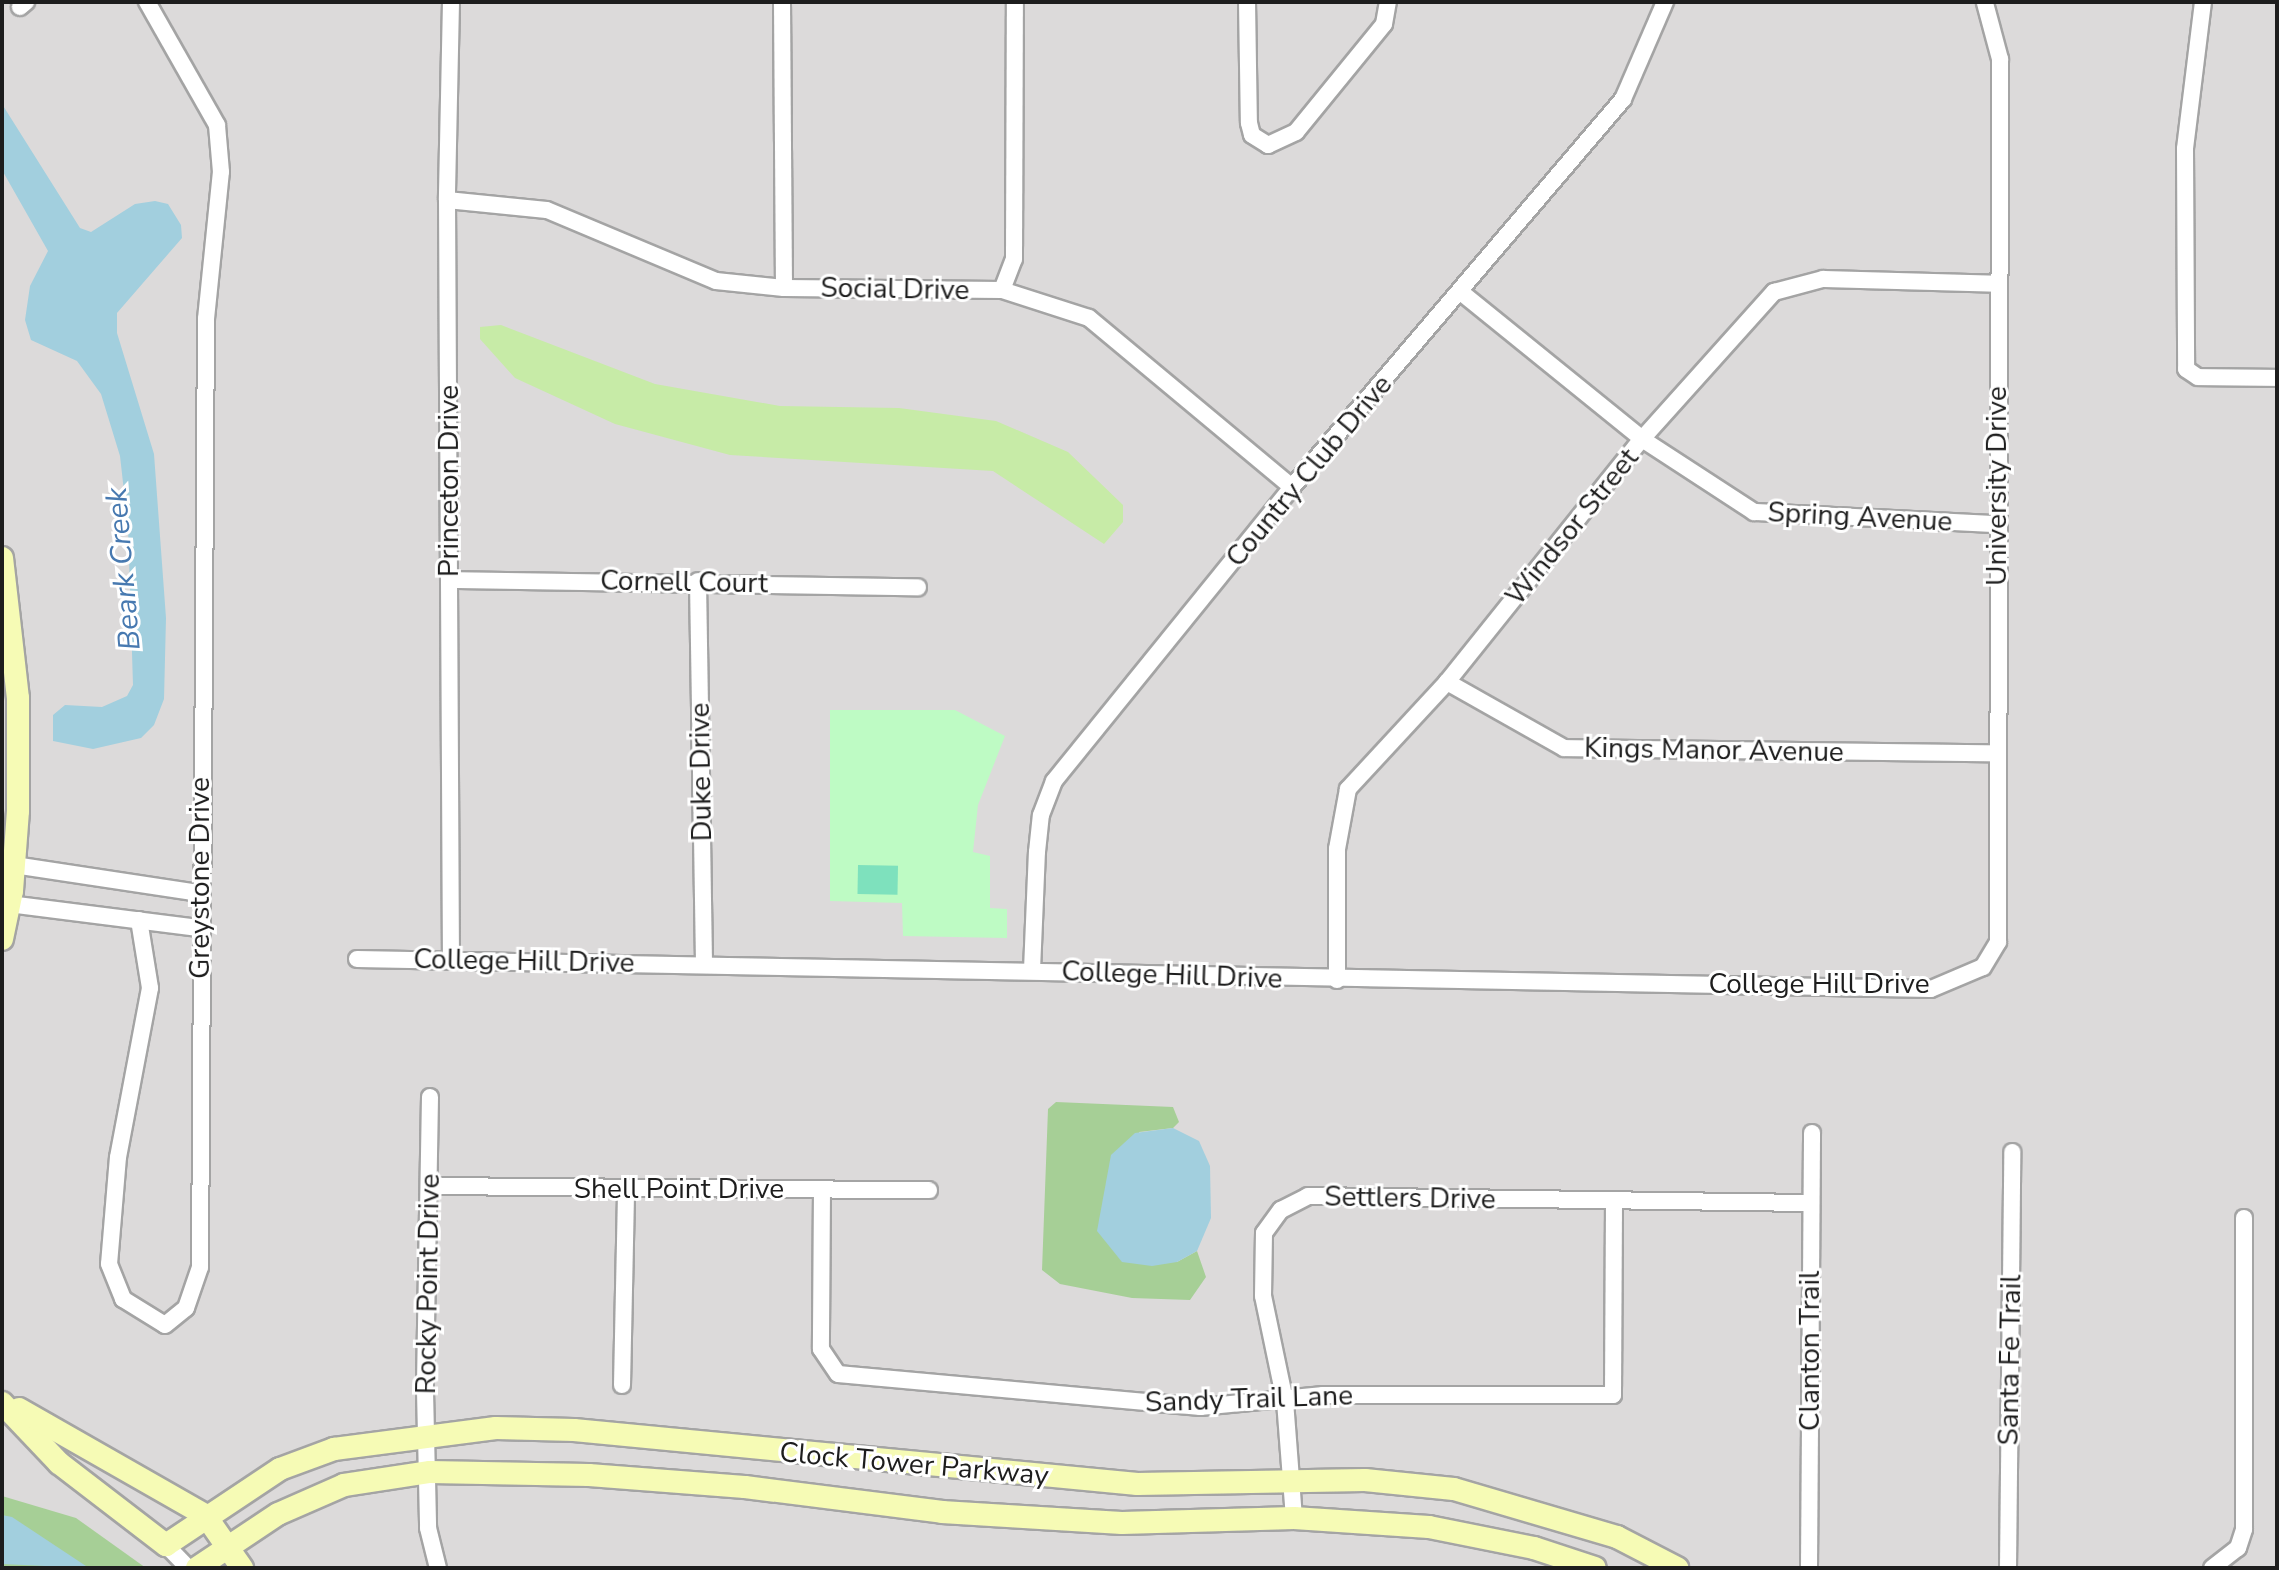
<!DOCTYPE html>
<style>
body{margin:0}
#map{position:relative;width:2279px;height:1570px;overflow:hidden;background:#efebe3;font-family:"Nunito Sans",sans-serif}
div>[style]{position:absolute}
.residential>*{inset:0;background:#dcdada;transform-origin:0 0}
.grass>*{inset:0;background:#c7eba7}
.forest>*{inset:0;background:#a6cf96}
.park>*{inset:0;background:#befbc4}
.pitch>*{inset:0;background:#7ee1bd;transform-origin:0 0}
.water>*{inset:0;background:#a2cfde}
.roads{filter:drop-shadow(2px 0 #a4a4a4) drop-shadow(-2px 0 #a4a4a4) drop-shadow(0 2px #a4a4a4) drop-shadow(0 -2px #a4a4a4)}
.street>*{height:16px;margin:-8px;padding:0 8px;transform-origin:8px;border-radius:8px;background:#fff}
.secondary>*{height:22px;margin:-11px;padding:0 11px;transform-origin:11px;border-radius:11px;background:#f6fbb5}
span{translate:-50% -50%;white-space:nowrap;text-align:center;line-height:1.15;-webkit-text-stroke:6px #fff;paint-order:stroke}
.street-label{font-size:28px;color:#1d1d1d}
.water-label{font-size:30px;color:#4779b0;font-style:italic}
.frame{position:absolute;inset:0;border:4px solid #1d1d1d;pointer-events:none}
</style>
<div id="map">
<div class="residential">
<div style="left:2px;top:2px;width:2275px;height:1566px"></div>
</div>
<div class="grass">
<div style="clip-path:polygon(501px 325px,655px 384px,780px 406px,899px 408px,996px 421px,1068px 452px,1123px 505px,1123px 522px,1104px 544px,993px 471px,730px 455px,615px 424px,515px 378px,480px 339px,480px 327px)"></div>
</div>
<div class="forest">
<div style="clip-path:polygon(1056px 1102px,1173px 1107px,1179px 1122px,1173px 1128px,1139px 1132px,1177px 1262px,1197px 1251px,1206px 1277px,1190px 1300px,1132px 1298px,1060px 1284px,1042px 1270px,1048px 1109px)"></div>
<div style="clip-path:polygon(2px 1496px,76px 1518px,146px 1568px,2px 1568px)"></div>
</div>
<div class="park">
<div style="clip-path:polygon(830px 710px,955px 710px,1005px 736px,978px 805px,973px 852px,990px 856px,990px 908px,1007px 909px,1007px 938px,903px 936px,902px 903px,830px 901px)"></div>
</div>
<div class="pitch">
<div style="left:858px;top:865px;width:40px;height:29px;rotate:1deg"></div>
</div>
<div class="water">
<div style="clip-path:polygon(2px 104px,80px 228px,91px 232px,135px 204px,155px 201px,168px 204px,181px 225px,182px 238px,117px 313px,117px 333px,154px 454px,166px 618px,164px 699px,154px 725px,141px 738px,93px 749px,53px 741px,53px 715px,65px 705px,102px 707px,127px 696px,133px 685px,128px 527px,120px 456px,101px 394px,77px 361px,31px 340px,25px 320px,30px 286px,48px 251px,2px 170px)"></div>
<div style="clip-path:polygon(1173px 1128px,1199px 1141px,1210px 1166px,1211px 1218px,1197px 1251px,1177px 1262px,1152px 1266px,1122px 1262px,1097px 1231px,1111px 1155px,1135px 1133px)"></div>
<div style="clip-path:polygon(2px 1515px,12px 1517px,89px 1568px,2px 1564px)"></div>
</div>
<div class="roads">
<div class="street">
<div style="left:451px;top:2px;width:198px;rotate:91.2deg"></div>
<div style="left:447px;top:200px;width:760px;rotate:89.7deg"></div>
<div style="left:782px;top:2px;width:286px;rotate:89.6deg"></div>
<div style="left:1247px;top:2px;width:121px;rotate:89.1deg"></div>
<div style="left:1249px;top:123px;width:12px;rotate:76deg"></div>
<div style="left:1252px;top:135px;width:19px;rotate:32deg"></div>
<div style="left:1268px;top:145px;width:31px;rotate:-25deg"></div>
<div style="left:1296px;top:132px;width:139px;rotate:-50.8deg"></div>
<div style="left:1384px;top:24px;width:22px;rotate:-80deg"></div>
<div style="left:2203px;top:2px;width:148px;rotate:97deg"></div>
<div style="left:2185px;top:149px;width:220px;rotate:89.7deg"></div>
<div style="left:2186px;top:369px;width:14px;rotate:34deg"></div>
<div style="left:2198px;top:377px;width:79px;rotate:0.7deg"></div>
<div style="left:20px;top:7px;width:8px;rotate:-40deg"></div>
<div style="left:447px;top:200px;width:100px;rotate:5.7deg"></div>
<div style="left:547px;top:210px;width:183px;rotate:22.8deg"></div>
<div style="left:716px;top:281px;width:68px;rotate:5.9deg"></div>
<div style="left:784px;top:288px;width:218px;rotate:0.5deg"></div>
<div style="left:1002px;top:290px;width:91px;rotate:17.8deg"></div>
<div style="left:1089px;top:318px;width:264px;rotate:39.8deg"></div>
<div style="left:1002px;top:290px;width:33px;rotate:-69deg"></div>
<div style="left:1014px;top:259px;width:257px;rotate:-89.8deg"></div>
<div style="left:1462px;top:293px;width:232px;rotate:39deg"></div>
<div style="left:1642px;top:439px;width:134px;rotate:33.1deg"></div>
<div style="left:1754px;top:512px;width:241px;rotate:2.9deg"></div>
<div style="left:450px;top:580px;width:468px;rotate:0.9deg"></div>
<div style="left:698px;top:581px;width:382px;rotate:89.1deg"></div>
<div style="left:1447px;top:682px;width:134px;rotate:29.4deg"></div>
<div style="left:1564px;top:748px;width:434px;rotate:0.7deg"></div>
<div style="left:14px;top:865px;width:188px;rotate:8.6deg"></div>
<div style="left:9px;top:904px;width:193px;rotate:7.2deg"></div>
<div style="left:139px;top:920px;width:69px;rotate:80.8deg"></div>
<div style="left:150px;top:988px;width:172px;rotate:100.7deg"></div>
<div style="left:118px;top:1157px;width:107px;rotate:94.8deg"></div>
<div style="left:109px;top:1264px;width:38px;rotate:68deg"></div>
<div style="left:123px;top:1299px;width:49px;rotate:31.8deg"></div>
<div style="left:165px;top:1325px;width:27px;rotate:-39deg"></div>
<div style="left:186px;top:1308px;width:43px;rotate:-71.1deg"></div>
<div style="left:200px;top:1267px;width:948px;rotate:-89.64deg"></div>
<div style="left:206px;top:319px;width:148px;rotate:-84.2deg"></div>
<div style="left:221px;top:172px;width:47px;rotate:-94.9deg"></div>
<div style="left:217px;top:125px;width:142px;rotate:-119.6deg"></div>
<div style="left:357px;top:959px;width:1574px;rotate:1.09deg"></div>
<div style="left:1931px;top:989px;width:56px;rotate:-22.9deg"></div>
<div style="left:1983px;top:967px;width:29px;rotate:-59deg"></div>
<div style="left:1998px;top:942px;width:883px;rotate:-89.87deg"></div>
<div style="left:2000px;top:59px;width:58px;rotate:-105deg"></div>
<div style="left:1032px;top:970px;width:118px;rotate:-87.6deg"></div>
<div style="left:1037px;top:852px;width:37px;rotate:-84deg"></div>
<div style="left:1041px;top:815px;width:36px;rotate:-69deg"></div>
<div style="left:1054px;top:781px;width:378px;rotate:-51deg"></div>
<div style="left:1292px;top:487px;width:510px;rotate:-49.53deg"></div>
<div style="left:1623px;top:99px;width:106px;rotate:-66.6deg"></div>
<div style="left:1337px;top:980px;width:131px;rotate:-90deg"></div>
<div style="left:1337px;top:849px;width:61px;rotate:-79.6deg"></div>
<div style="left:1348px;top:789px;width:146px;rotate:-47.2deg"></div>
<div style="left:1447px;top:682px;width:312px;rotate:-51.3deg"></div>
<div style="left:1642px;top:439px;width:198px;rotate:-48.1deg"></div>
<div style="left:1774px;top:292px;width:51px;rotate:-14.9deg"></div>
<div style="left:1823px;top:279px;width:175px;rotate:1.6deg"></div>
<div style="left:430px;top:1097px;width:294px;rotate:91deg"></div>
<div style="left:425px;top:1391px;width:137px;rotate:88.7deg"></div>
<div style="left:428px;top:1528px;width:41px;rotate:76deg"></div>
<div style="left:430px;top:1186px;width:499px;rotate:0.5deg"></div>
<div style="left:822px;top:1190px;width:159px;rotate:90.4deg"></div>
<div style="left:821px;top:1349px;width:30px;rotate:56deg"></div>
<div style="left:838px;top:1374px;width:364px;rotate:5.2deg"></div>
<div style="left:1200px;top:1407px;width:124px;rotate:-5.6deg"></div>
<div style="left:1323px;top:1395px;width:290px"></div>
<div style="left:1613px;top:1395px;width:194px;rotate:-89.7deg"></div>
<div style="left:622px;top:1385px;width:195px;rotate:-88.8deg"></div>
<div style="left:1294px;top:1518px;width:117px;rotate:-94.4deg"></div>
<div style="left:1285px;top:1401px;width:107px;rotate:-101.8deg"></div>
<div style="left:1263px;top:1296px;width:63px;rotate:-89.1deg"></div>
<div style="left:1264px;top:1233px;width:29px;rotate:-54deg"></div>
<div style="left:1281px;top:1210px;width:30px;rotate:-27deg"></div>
<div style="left:1308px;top:1196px;width:502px;rotate:0.8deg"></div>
<div style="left:166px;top:1545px;width:32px;rotate:46deg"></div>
<div style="left:1809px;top:1568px;width:435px;rotate:-89.6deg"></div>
<div style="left:2008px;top:1568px;width:416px;rotate:-89.4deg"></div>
<div style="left:2212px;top:1568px;width:33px;rotate:-38deg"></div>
<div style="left:2238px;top:1548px;width:20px;rotate:-72deg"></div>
<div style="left:2244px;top:1529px;width:311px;rotate:-90deg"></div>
</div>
<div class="secondary">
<div style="left:2px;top:558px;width:141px;rotate:83.5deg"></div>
<div style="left:18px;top:698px;width:113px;rotate:90deg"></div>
<div style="left:18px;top:811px;width:80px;rotate:94.3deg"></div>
<div style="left:12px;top:891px;width:49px;rotate:101.8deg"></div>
<div style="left:2px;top:1403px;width:83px;rotate:46.5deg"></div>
<div style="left:59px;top:1463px;width:135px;rotate:37.5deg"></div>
<div style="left:166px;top:1545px;width:137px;rotate:-33.7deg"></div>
<div style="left:280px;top:1469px;width:58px;rotate:-20.3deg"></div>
<div style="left:334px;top:1449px;width:163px;rotate:-7.4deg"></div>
<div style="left:496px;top:1428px;width:78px;rotate:1.5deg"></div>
<div style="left:574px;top:1430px;width:566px;rotate:5.48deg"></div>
<div style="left:1137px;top:1484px;width:228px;rotate:-1deg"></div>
<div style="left:1365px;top:1480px;width:89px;rotate:5.8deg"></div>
<div style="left:1454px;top:1489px;width:170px;rotate:16.4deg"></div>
<div style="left:1617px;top:1537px;width:68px;rotate:27.3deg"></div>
<div style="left:19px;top:1409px;width:214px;rotate:29.7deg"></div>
<div style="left:205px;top:1515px;width:65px;rotate:55.1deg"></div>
<div style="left:197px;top:1568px;width:97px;rotate:-33.7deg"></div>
<div style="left:278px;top:1514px;width:72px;rotate:-23.7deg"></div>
<div style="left:344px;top:1485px;width:87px;rotate:-8.6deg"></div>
<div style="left:430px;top:1472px;width:159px;rotate:1.1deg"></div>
<div style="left:589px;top:1475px;width:156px;rotate:4.4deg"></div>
<div style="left:745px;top:1487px;width:199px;rotate:7.2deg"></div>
<div style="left:942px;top:1512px;width:180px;rotate:3.5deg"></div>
<div style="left:1122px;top:1523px;width:172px;rotate:-1.7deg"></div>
<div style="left:1294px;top:1518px;width:135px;rotate:3.8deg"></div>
<div style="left:1429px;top:1527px;width:107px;rotate:11.3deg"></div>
<div style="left:1534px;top:1548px;width:64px;rotate:18.2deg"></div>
</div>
</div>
<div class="street-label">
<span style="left:895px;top:289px;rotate:1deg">Social Drive</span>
<span style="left:1309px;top:471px;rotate:-50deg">Country Club Drive</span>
<span style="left:449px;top:481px;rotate:-90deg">Princeton Drive</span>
<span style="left:1997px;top:486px;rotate:-90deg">University Drive</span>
<span style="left:1860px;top:517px;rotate:3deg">Spring Avenue</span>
<span style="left:1572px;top:527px;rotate:-51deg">Windsor Street</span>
<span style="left:684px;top:582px;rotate:1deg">Cornell Court</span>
<span style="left:1714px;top:750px;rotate:1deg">Kings Manor Avenue</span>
<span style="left:701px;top:772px;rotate:-91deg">Duke Drive</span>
<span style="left:200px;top:878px;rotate:-90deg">Greystone Drive</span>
<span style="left:524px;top:961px;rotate:1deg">College Hill Drive</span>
<span style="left:1172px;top:975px;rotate:2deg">College Hill Drive</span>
<span style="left:1819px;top:984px">College Hill Drive</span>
<span style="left:679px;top:1189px">Shell Point Drive</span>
<span style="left:1410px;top:1198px;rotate:1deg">Settlers Drive</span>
<span style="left:428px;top:1284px;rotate:-89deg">Rocky Point Drive</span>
<span style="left:1810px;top:1351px;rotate:-90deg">Clanton Trail</span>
<span style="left:2010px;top:1360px;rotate:-89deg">Santa Fe Trail</span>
<span style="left:1249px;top:1399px;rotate:-2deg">Sandy Trail Lane</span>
<span style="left:914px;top:1464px;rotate:5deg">Clock Tower Parkway</span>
</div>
<div class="water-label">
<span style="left:124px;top:569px;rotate:-95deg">Beark Creek</span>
</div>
<div class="frame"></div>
</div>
